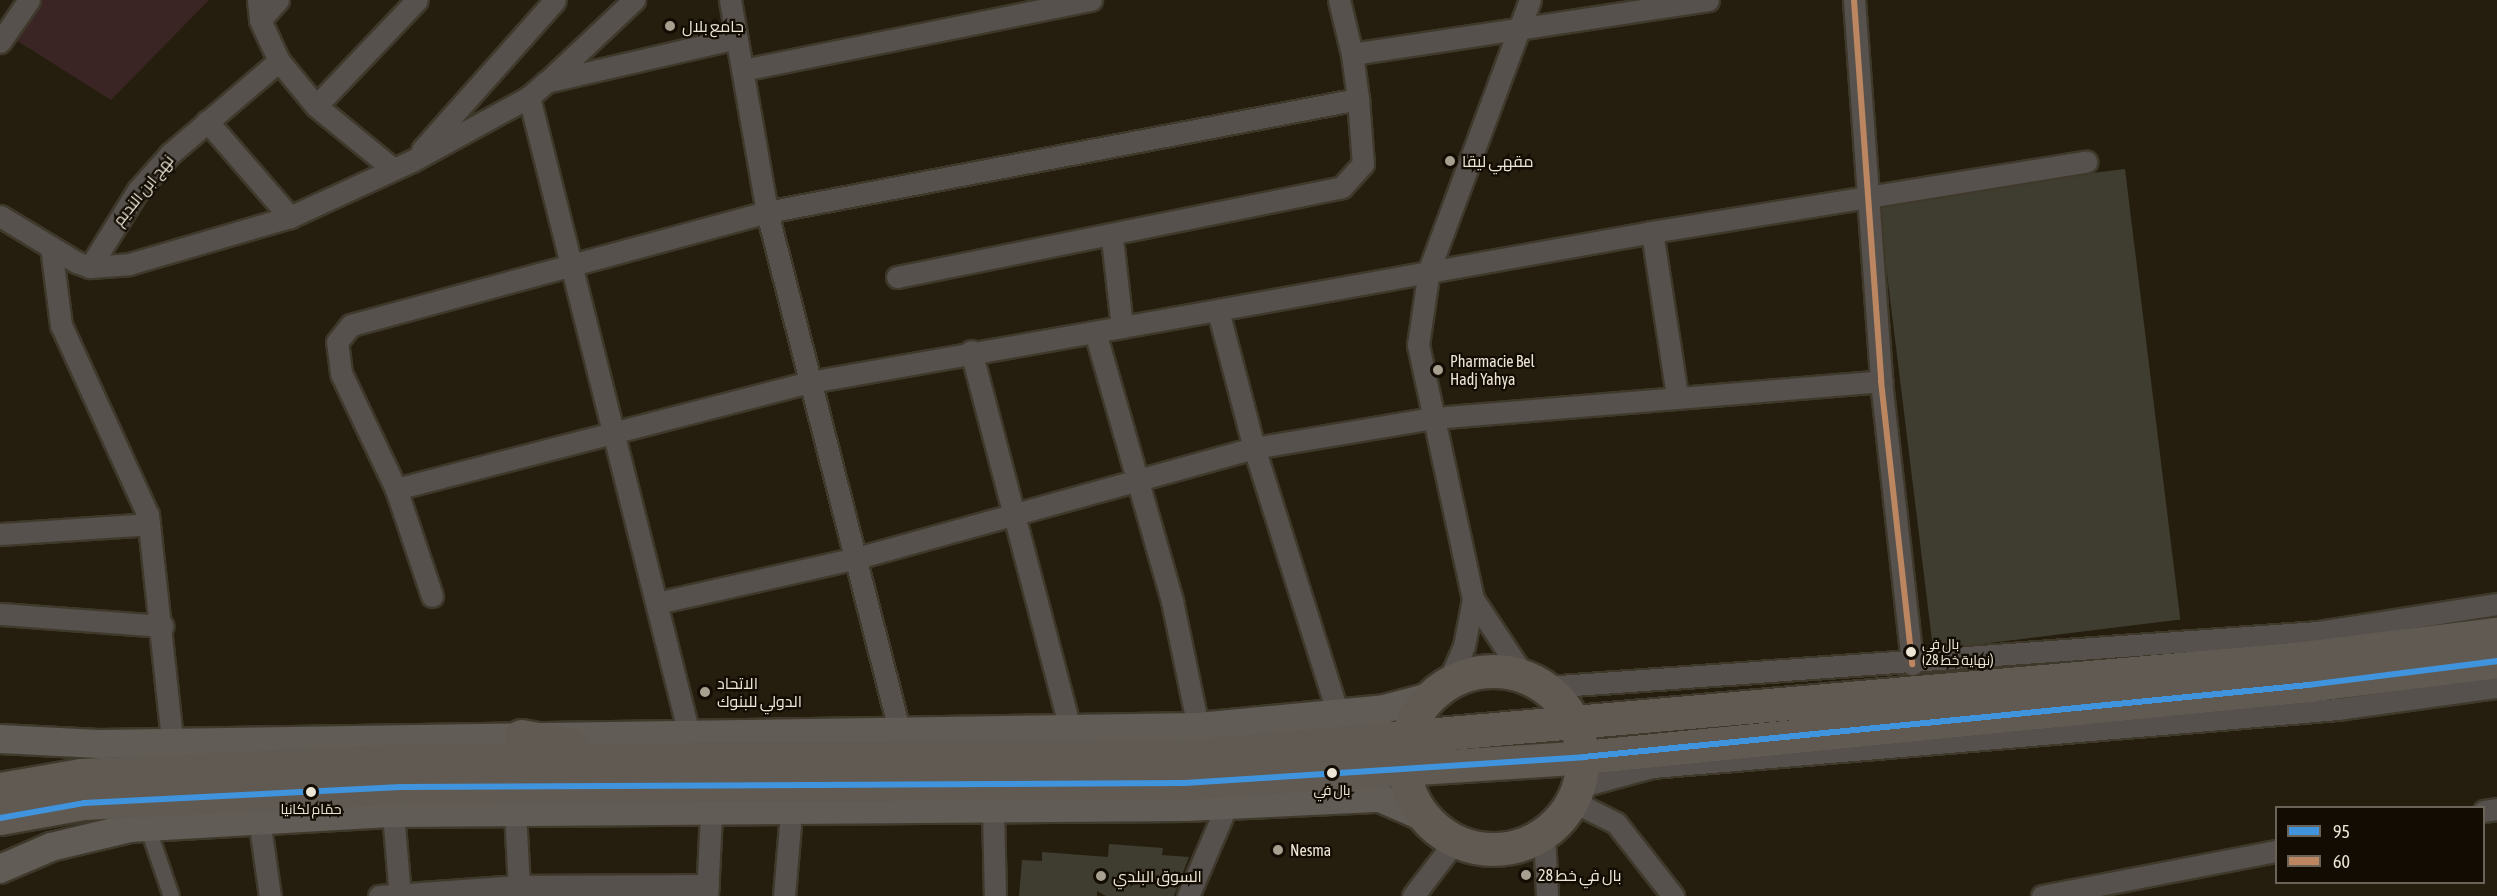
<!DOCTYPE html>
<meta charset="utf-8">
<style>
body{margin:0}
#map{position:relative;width:2497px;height:896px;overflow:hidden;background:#251e0e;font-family:"Asap Condensed",Cairo,sans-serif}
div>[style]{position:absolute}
.green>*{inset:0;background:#3b2524}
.building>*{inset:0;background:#3f3d30;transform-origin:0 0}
.roads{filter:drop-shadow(2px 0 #3f392c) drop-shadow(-2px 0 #3f392c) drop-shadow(0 2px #3f392c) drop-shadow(0 -2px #3f392c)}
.pedestrian>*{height:15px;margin:-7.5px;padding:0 7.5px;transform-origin:7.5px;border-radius:7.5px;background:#56514d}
.minor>*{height:21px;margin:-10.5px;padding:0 10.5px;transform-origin:10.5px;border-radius:10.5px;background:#56514d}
.secondary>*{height:28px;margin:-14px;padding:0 14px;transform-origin:14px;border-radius:14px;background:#625c56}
.primary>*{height:33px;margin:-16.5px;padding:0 16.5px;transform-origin:16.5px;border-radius:16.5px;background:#605a52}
.primary>.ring{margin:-16.5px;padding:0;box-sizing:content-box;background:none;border:33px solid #605a52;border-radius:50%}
.bus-1>*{height:6px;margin:-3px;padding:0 3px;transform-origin:3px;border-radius:3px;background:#4094de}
.bus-2>*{height:6px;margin:-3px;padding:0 3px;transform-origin:3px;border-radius:3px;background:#bb8660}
.dots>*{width:16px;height:16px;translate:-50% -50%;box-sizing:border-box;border:3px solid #120c03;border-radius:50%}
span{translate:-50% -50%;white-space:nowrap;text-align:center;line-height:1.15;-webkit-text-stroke:4.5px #120c03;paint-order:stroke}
.bus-label{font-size:14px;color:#ede5d5}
.left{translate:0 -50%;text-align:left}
.poi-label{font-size:16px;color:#ede5d5}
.street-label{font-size:16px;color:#ede5d5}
.legend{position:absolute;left:2275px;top:806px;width:210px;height:78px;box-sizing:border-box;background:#120c03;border:2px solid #6a6357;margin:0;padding:8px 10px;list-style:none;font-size:18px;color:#ede5d5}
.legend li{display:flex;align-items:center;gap:12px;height:30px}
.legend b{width:30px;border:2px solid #6a6357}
</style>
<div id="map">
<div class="green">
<div style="clip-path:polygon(42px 0,209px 0,111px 100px,16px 40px)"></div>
</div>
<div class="building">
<div style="left:2125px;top:169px;width:454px;height:249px;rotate:83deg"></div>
<div style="clip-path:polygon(1109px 844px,1163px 848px,1162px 855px,1189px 857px,1174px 896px,1106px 896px,1097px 891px,1097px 896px,1019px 896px,1022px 860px,1042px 861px,1042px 852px,1108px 857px)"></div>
</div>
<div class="roads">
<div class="pedestrian">
<div style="left:147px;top:826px;width:74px;rotate:71.1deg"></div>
</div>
<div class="minor">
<div style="left:258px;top:0;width:20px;rotate:84deg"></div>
<div style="left:260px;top:20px;width:45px;rotate:65.1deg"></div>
<div style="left:279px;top:61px;width:58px;rotate:50.6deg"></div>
<div style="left:316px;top:106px;width:99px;rotate:39.3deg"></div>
<div style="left:730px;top:0;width:215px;rotate:80.1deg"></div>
<div style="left:767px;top:212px;width:538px;rotate:75.68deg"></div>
<div style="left:1339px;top:0;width:56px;rotate:76.5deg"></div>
<div style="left:1352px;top:54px;width:360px;rotate:-8.6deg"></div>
<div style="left:1854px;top:0;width:382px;rotate:85.9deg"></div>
<div style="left:1881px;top:381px;width:285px;rotate:83.7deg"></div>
<div style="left:260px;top:20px;width:27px;rotate:-48deg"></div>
<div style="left:0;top:42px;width:51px;rotate:-55.4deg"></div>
<div style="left:743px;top:70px;width:355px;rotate:-11.4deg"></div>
<div style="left:547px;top:82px;width:120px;rotate:-43.3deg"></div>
<div style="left:316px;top:106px;width:146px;rotate:-46.4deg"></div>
<div style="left:207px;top:121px;width:127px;rotate:49.2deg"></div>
<div style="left:422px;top:150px;width:200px;rotate:-48.4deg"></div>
<div style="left:0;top:216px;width:89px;rotate:31.2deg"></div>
<div style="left:76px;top:262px;width:15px;rotate:20deg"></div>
<div style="left:90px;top:267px;width:39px;rotate:-4deg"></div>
<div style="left:129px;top:264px;width:168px;rotate:-16.3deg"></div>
<div style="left:290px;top:217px;width:134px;rotate:-24.7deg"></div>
<div style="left:412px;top:161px;width:133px;rotate:-28.7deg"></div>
<div style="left:1652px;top:232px;width:166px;rotate:81.3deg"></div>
<div style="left:51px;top:247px;width:79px;rotate:82.7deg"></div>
<div style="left:61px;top:325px;width:209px;rotate:65.4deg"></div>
<div style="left:148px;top:515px;width:225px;rotate:83.9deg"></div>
<div style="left:90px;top:267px;width:91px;rotate:-58.1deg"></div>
<div style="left:138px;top:190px;width:48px;rotate:-48.4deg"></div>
<div style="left:170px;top:154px;width:143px;rotate:-40.5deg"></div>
<div style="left:897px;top:277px;width:454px;rotate:-11.4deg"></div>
<div style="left:1342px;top:187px;width:31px;rotate:-48deg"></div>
<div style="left:1363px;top:164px;width:65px;rotate:-94.4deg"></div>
<div style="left:1122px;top:327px;width:538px;rotate:-10.16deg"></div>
<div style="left:1652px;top:232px;width:440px;rotate:-9.2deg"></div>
<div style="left:1095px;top:332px;width:280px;rotate:74deg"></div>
<div style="left:1172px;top:601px;width:129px;rotate:78.3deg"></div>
<div style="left:971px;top:351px;width:393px;rotate:75.3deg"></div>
<div style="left:396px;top:489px;width:128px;rotate:-115.4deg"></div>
<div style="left:341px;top:373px;width:31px;rotate:-97deg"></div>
<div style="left:337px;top:342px;width:22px;rotate:-51deg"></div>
<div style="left:351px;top:325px;width:431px;rotate:-15.2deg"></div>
<div style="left:767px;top:212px;width:602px;rotate:-10.82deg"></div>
<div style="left:1358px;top:99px;width:45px;rotate:-97.6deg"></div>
<div style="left:0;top:534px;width:149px;rotate:-3.8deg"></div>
<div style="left:432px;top:596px;width:113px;rotate:-108.6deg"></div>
<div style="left:396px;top:489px;width:428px;rotate:-14.5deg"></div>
<div style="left:810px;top:382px;width:317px;rotate:-10deg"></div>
<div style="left:1122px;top:327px;width:90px;rotate:-96.4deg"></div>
<div style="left:657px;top:603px;width:201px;rotate:-12.7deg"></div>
<div style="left:853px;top:559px;width:416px;rotate:-15.5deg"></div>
<div style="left:1254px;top:448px;width:142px;rotate:-104.7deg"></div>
<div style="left:0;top:614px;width:163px;rotate:4.2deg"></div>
<div style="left:1524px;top:676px;width:92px;rotate:-123.5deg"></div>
<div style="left:1473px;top:599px;width:260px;rotate:-102.2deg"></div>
<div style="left:1418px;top:345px;width:76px;rotate:-81.7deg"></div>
<div style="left:1429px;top:270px;width:288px;rotate:-69.5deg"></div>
<div style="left:1448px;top:683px;width:40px;rotate:-66.6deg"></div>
<div style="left:1464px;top:646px;width:48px;rotate:-79.2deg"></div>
<div style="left:1545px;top:687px;width:775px;rotate:-4.07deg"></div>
<div style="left:2318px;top:632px;width:181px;rotate:-8.9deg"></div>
<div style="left:1338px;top:714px;width:279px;rotate:-107.5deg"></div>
<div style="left:1254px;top:448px;width:182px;rotate:-9.5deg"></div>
<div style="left:1434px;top:418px;width:449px;rotate:-4.7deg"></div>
<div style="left:689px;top:734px;width:657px;rotate:-104.1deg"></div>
<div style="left:529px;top:97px;width:23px;rotate:-41deg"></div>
<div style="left:546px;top:82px;width:195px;rotate:-13deg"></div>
<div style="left:1578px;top:787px;width:77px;rotate:-15.1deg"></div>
<div style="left:1652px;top:767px;width:688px;rotate:-4.83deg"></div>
<div style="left:2338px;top:709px;width:161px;rotate:-7.9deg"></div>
<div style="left:1572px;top:801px;width:49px;rotate:26.6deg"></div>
<div style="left:1616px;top:823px;width:93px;rotate:52deg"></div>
<div style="left:993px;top:809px;width:87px;rotate:88.7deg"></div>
<div style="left:2484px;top:811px;width:13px;rotate:-9deg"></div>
<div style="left:393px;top:813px;width:83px;rotate:85.2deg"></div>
<div style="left:515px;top:813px;width:73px;rotate:86.9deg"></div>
<div style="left:259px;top:819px;width:78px;rotate:81.9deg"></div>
<div style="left:1544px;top:834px;width:62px;rotate:87.2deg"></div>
<div style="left:379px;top:896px;width:140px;rotate:-4.1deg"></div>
<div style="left:519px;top:886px;width:189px;rotate:-0.3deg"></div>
<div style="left:707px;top:896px;width:83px;rotate:-87.2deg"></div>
<div style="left:784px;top:896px;width:84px;rotate:-85.2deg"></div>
<div style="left:1188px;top:896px;width:99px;rotate:-66.8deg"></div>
<div style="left:1413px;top:896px;width:69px;rotate:-52.6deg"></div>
<div style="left:2042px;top:896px;width:238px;rotate:-10.9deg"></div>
</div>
<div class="secondary">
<div style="left:0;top:739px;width:99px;rotate:2.9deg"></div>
<div style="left:99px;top:744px;width:1099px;rotate:-0.89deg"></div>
<div style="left:1198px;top:727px;width:187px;rotate:-5.5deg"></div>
<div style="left:1384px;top:709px;width:48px;rotate:-14.6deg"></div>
<div style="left:0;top:869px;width:56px;rotate:-23.3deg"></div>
<div style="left:51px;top:847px;width:81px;rotate:-13.5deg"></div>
<div style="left:130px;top:828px;width:263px;rotate:-3.3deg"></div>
<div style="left:393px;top:813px;width:793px;rotate:-0.43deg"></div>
<div style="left:1186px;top:807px;width:194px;rotate:-2.7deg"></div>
<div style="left:1380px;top:798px;width:48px;rotate:23.4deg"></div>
</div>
<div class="primary">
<div class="ring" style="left:1404px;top:671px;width:145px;height:145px"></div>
<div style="left:521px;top:736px;width:51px;rotate:10.2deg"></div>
<div style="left:0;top:789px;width:82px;rotate:-9.8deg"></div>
<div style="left:81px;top:775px;width:318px;rotate:-2.7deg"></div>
<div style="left:399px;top:760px;width:787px;rotate:-0.29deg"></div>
<div style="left:1186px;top:756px;width:1113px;rotate:-5deg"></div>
<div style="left:2295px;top:659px;width:204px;rotate:-7.1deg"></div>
<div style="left:0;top:818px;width:85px;rotate:-10.1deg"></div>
<div style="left:84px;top:803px;width:317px;rotate:-2.9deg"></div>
<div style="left:401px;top:787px;width:784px;rotate:-0.29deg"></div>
<div style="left:1185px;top:783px;width:399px;rotate:-3.7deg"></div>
<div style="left:1583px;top:757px;width:729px;rotate:-5.67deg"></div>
<div style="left:2308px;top:685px;width:191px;rotate:-7.2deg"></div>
</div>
</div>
<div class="bus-1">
<div style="left:0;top:818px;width:85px;rotate:-10.1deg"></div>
<div style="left:84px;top:803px;width:317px;rotate:-2.9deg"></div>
<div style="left:401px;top:787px;width:784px;rotate:-0.29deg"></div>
<div style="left:1185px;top:783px;width:399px;rotate:-3.7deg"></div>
<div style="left:1583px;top:757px;width:729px;rotate:-5.67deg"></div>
<div style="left:2308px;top:685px;width:191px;rotate:-7.2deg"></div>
</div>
<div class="bus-2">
<div style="left:1854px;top:0;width:382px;rotate:85.9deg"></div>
<div style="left:1881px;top:381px;width:285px;rotate:83.7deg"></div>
</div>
<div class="dots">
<div style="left:670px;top:26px;background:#a79f8f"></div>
<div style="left:1450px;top:161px;background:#a79f8f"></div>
<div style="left:1438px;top:370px;background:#a79f8f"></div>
<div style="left:1911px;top:652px;background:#ede5d5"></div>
<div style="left:705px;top:692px;background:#a79f8f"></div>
<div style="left:1332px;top:773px;background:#ede5d5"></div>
<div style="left:311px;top:792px;background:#ede5d5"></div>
<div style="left:1278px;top:850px;background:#a79f8f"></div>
<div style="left:1526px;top:875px;background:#a79f8f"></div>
<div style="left:1101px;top:876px;background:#a79f8f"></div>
</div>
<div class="bus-label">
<span class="left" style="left:1922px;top:652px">بال في<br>(نهاية خط 28)</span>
<span style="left:1332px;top:790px">بال في</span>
<span style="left:311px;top:809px">حمّام لكانيا</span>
</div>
<div class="poi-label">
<span class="left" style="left:682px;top:26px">جامع بلال</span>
<span class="left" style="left:1462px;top:161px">مقهي ليقا</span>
<span class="left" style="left:1450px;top:370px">Pharmacie Bel<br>Hadj Yahya</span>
<span class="left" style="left:717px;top:692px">الاتحاد<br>الدولي للبنوك</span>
<span class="left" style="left:1290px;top:850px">Nesma</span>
<span class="left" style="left:1538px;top:875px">بال في خط 28</span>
<span class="left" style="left:1113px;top:876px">السوق البلدي</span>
</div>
<div class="street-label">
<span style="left:143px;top:190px;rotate:-51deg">نهج ابن النديم</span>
</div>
<ul class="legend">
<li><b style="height:8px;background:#4094de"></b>95</li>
<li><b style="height:8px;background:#bb8660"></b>60</li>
</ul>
</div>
